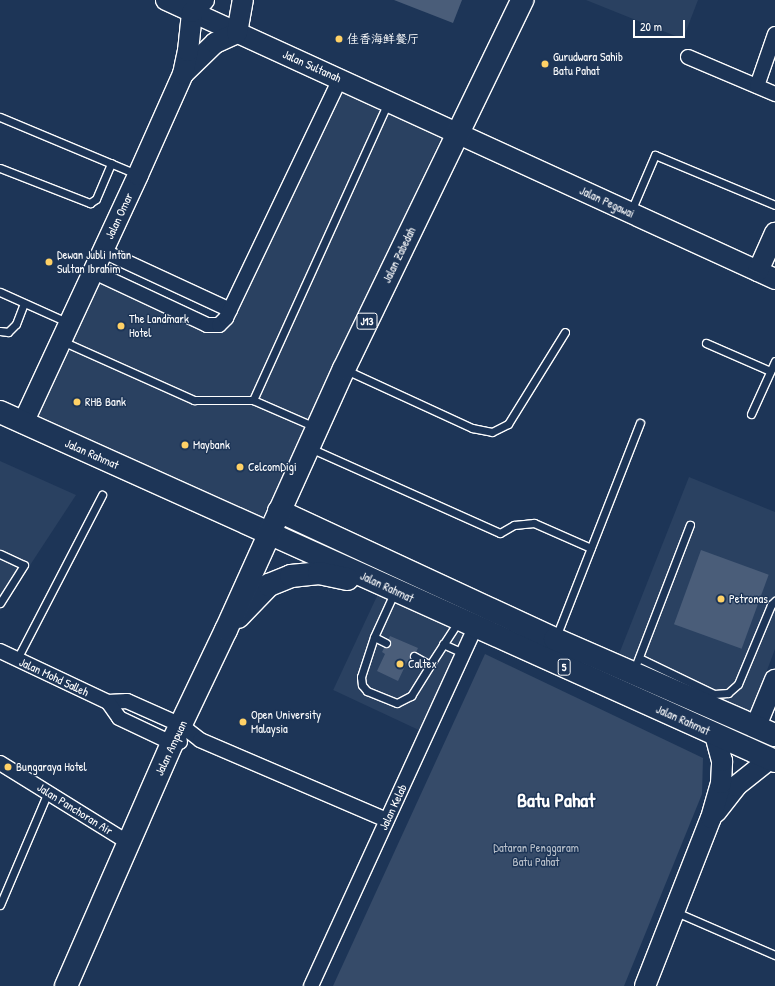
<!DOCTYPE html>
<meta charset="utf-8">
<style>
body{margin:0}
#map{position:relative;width:775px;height:986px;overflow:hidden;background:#1d3557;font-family:"Patrick Hand","LXGW WenKai TC",sans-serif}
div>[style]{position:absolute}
.built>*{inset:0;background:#2a4161;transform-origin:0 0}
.green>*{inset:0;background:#364b69}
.building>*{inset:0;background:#4a5d79;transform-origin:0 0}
.roads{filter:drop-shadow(1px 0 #fff) drop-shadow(-1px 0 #fff) drop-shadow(0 1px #fff) drop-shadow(0 -1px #fff)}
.lane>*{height:7px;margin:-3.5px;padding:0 3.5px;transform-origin:3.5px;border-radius:3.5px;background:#1d3557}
.street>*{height:14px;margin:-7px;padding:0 7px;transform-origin:7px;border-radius:7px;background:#1d3557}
.secondary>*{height:20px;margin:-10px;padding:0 10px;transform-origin:10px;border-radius:10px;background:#1d3557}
.primary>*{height:22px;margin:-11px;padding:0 11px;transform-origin:11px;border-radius:11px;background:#1d3557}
.dots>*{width:11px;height:11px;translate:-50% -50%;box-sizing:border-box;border:2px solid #1d3557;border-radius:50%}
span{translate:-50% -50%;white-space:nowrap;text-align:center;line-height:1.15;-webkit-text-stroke:3px #1d3557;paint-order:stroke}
.shield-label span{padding:1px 3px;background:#1d3557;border:1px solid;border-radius:3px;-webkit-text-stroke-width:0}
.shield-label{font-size:11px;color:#fff;font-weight:700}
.poi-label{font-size:12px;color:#fff}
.left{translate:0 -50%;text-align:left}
.street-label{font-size:12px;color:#fff}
.park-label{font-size:12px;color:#b9c0ca}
.town-label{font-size:20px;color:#fff;font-weight:700}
.scale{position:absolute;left:633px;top:20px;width:52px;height:18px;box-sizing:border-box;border:2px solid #fff;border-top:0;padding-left:5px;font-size:12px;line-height:14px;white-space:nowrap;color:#fff;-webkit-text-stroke:3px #1d3557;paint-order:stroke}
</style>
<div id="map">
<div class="built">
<div style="clip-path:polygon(586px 0,698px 0,683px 39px)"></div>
<div style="clip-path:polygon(332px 84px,442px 136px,262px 519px,36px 417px,105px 270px,210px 319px,216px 319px,223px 312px)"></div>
<div style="clip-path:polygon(0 461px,76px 495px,0 611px)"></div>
<div style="clip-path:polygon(689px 477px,775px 512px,775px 649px,751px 713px,619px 654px)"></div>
<div style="left:378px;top:594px;width:95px;height:106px;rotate:25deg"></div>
</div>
<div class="green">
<div style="clip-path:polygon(485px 654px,703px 758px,702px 794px,624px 986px,333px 986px)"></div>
</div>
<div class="building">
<div style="clip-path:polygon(394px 0,462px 0,453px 23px)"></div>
<div style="left:701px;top:550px;width:72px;height:79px;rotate:20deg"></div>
<div style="clip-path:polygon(390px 636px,418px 648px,411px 664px,407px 662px,398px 681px,377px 671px,385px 654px,382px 652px)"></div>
</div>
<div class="roads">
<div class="lane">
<div style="left:0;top:117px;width:147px;rotate:22.7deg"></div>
<div style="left:0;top:168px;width:97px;rotate:21.3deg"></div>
<div style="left:90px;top:203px;width:7px;rotate:-34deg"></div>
<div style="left:96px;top:199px;width:39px;rotate:-67deg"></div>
<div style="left:631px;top:211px;width:61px;rotate:-66.8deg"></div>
<div style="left:655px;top:155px;width:130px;rotate:22.6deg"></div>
<div style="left:0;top:292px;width:76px;rotate:24.2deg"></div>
<div style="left:0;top:331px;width:8px;rotate:7deg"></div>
<div style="left:8px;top:332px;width:11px;rotate:-45deg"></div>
<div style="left:16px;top:324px;width:22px;rotate:-69deg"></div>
<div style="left:62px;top:341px;width:145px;rotate:24.1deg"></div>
<div style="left:194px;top:400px;width:59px"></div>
<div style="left:253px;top:400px;width:326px;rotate:-65.6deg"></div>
<div style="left:706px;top:343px;width:70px;rotate:23.6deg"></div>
<div style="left:346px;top:370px;width:139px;rotate:24.7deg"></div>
<div style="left:472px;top:428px;width:20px;rotate:11deg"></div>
<div style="left:492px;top:432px;width:18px;rotate:-27deg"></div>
<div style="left:508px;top:424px;width:108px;rotate:-58.2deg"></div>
<div style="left:253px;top:400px;width:68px;rotate:23.5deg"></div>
<div style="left:751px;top:414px;width:58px;rotate:-65.6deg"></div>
<div style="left:310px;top:448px;width:208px;rotate:24.1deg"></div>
<div style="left:500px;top:533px;width:16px;rotate:-30deg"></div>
<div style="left:514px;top:525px;width:20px;rotate:-6deg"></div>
<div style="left:534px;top:523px;width:62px;rotate:23.7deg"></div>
<div style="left:0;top:554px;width:26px;rotate:25deg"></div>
<div style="left:24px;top:565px;width:45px;rotate:122.3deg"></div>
<div style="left:374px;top:637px;width:42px;rotate:108deg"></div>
<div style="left:361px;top:677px;width:8px;rotate:83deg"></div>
<div style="left:362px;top:685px;width:8px;rotate:50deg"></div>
<div style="left:367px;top:691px;width:32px;rotate:22deg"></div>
<div style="left:397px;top:703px;width:16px;rotate:-27deg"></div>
<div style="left:411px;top:696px;width:36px;rotate:-58deg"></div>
<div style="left:556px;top:637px;width:230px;rotate:-68.6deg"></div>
<div style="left:386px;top:643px;width:13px;rotate:-153deg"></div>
<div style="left:374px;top:637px;width:51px;rotate:-65.5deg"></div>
<div style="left:443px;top:644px;width:22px;rotate:24deg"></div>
<div style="left:414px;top:656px;width:18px;rotate:29deg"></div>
<div style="left:430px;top:665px;width:51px;rotate:-56.9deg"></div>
<div style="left:639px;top:658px;width:83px;rotate:25.6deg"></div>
<div style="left:714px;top:694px;width:14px;rotate:-4deg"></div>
<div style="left:728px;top:693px;width:13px;rotate:-42deg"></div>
<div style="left:738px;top:684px;width:86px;rotate:-67.3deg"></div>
<div style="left:771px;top:605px;width:6px;rotate:-45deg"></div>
<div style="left:17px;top:659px;width:185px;rotate:-62.6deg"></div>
<div style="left:637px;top:662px;width:147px;rotate:-68.9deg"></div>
<div style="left:0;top:905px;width:123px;rotate:-67deg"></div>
<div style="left:676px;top:912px;width:108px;rotate:23.5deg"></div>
</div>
<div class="street">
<div style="left:688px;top:57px;width:95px;rotate:23deg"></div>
<div style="left:757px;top:86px;width:55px;rotate:-70.9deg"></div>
<div style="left:103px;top:251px;width:140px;rotate:24.9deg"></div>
<div style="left:94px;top:272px;width:125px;rotate:25.1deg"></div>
<div style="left:207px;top:325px;width:12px"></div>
<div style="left:219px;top:325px;width:10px;rotate:-45deg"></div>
<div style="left:226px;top:318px;width:265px;rotate:-64.5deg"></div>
<div style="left:0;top:651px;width:119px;rotate:25.3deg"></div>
<div style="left:108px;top:702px;width:19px;rotate:-3deg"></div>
<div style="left:127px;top:701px;width:59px;rotate:24deg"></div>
<div style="left:181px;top:725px;width:24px;rotate:38deg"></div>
<div style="left:200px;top:740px;width:203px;rotate:23.2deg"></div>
<div style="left:108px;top:702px;width:19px;rotate:55deg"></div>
<div style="left:119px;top:718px;width:59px;rotate:25.3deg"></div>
<div style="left:172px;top:743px;width:8px;rotate:-7deg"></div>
<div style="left:0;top:763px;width:152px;rotate:31.8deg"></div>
<div style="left:311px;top:986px;width:395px;rotate:-65.4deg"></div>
</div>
<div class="secondary">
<div style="left:166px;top:0;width:670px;rotate:24.61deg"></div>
<div style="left:184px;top:73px;width:43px;rotate:-44.1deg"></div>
<div style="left:215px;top:43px;width:24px;rotate:-24deg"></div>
<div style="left:237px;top:33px;width:34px;rotate:-80deg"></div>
<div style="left:758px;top:271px;width:42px;rotate:-65.9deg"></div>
<div style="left:23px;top:423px;width:273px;rotate:-65.1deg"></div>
<div style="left:138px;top:175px;width:111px;rotate:-66deg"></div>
<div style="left:183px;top:74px;width:24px;rotate:-78deg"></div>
<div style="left:188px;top:51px;width:39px;rotate:-84deg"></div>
<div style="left:192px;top:12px;width:17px;rotate:-45deg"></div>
<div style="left:756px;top:726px;width:50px;rotate:-67.6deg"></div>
<div style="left:716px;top:812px;width:33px;rotate:-52deg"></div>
<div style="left:736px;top:786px;width:43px;rotate:-38.5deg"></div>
<div style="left:645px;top:986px;width:180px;rotate:-68.6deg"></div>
<div style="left:711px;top:818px;width:36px;rotate:-74deg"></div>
<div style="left:721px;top:783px;width:22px;rotate:-87deg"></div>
<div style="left:722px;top:761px;width:28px;rotate:-105deg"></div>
</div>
<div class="primary">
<div style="left:0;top:412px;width:850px;rotate:24.24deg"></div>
<div style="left:279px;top:511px;width:304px;rotate:24.9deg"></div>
<div style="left:555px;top:639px;width:240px;rotate:23.6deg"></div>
<div style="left:238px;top:617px;width:45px;rotate:-45.9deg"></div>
<div style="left:269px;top:585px;width:24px;rotate:-22deg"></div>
<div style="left:291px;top:576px;width:28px;rotate:-6deg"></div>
<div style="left:319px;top:573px;width:29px;rotate:12deg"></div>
<div style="left:66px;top:986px;width:265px;rotate:-66.4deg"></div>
<div style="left:172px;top:743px;width:125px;rotate:-64.5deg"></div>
<div style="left:226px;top:630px;width:286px;rotate:-65.7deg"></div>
<div style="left:344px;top:369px;width:410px;rotate:-64.2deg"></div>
</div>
</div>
<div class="dots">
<div style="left:339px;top:39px;background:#ffd166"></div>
<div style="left:545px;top:64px;background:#ffd166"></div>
<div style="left:49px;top:262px;background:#ffd166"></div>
<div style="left:121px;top:326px;background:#ffd166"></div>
<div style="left:77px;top:402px;background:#ffd166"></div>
<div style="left:185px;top:445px;background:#ffd166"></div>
<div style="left:240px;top:467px;background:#ffd166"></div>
<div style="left:721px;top:599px;background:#ffd166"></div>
<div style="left:400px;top:664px;background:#ffd166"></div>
<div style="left:243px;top:722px;background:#ffd166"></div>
<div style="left:8px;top:767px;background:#ffd166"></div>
</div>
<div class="shield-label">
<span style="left:367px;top:321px">J13</span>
<span style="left:564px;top:667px">5</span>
</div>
<div class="poi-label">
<span class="left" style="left:347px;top:39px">佳香海鲜餐厅</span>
<span class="left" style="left:553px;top:64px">Gurudwara Sahib<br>Batu Pahat</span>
<span class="left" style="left:57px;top:262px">Dewan Jubli Intan<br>Sultan Ibrahim</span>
<span class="left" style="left:129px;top:326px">The Landmark<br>Hotel</span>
<span class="left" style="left:85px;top:402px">RHB Bank</span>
<span class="left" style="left:193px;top:445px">Maybank</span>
<span class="left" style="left:248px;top:467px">CelcomDigi</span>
<span class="left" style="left:729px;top:599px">Petronas</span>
<span class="left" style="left:408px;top:664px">Caltex</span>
<span class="left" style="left:251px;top:722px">Open University<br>Malaysia</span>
<span class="left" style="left:16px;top:767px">Bungaraya Hotel</span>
</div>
<div class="street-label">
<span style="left:312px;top:66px;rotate:24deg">Jalan Sultanah</span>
<span style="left:607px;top:202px;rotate:25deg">Jalan Pegawai</span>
<span style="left:119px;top:216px;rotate:-65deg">Jalan Omar</span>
<span style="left:399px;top:255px;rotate:-64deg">Jalan Zabedah</span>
<span style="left:92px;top:454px;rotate:24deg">Jalan Rahmat</span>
<span style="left:387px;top:587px;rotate:25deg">Jalan Rahmat</span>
<span style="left:54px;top:677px;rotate:25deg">Jalan Mohd Salleh</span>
<span style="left:683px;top:720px;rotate:24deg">Jalan Rahmat</span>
<span style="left:171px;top:748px;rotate:-65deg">Jalan Ampuan</span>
<span style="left:393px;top:807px;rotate:-65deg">Jalan Kelab</span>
<span style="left:75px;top:809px;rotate:32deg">Jalan Panchoran Air</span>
</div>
<div class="park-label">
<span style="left:536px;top:855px">Dataran Penggaram<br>Batu Pahat</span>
</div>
<div class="town-label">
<span style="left:556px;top:799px">Batu Pahat</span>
</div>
<div class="scale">20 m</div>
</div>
